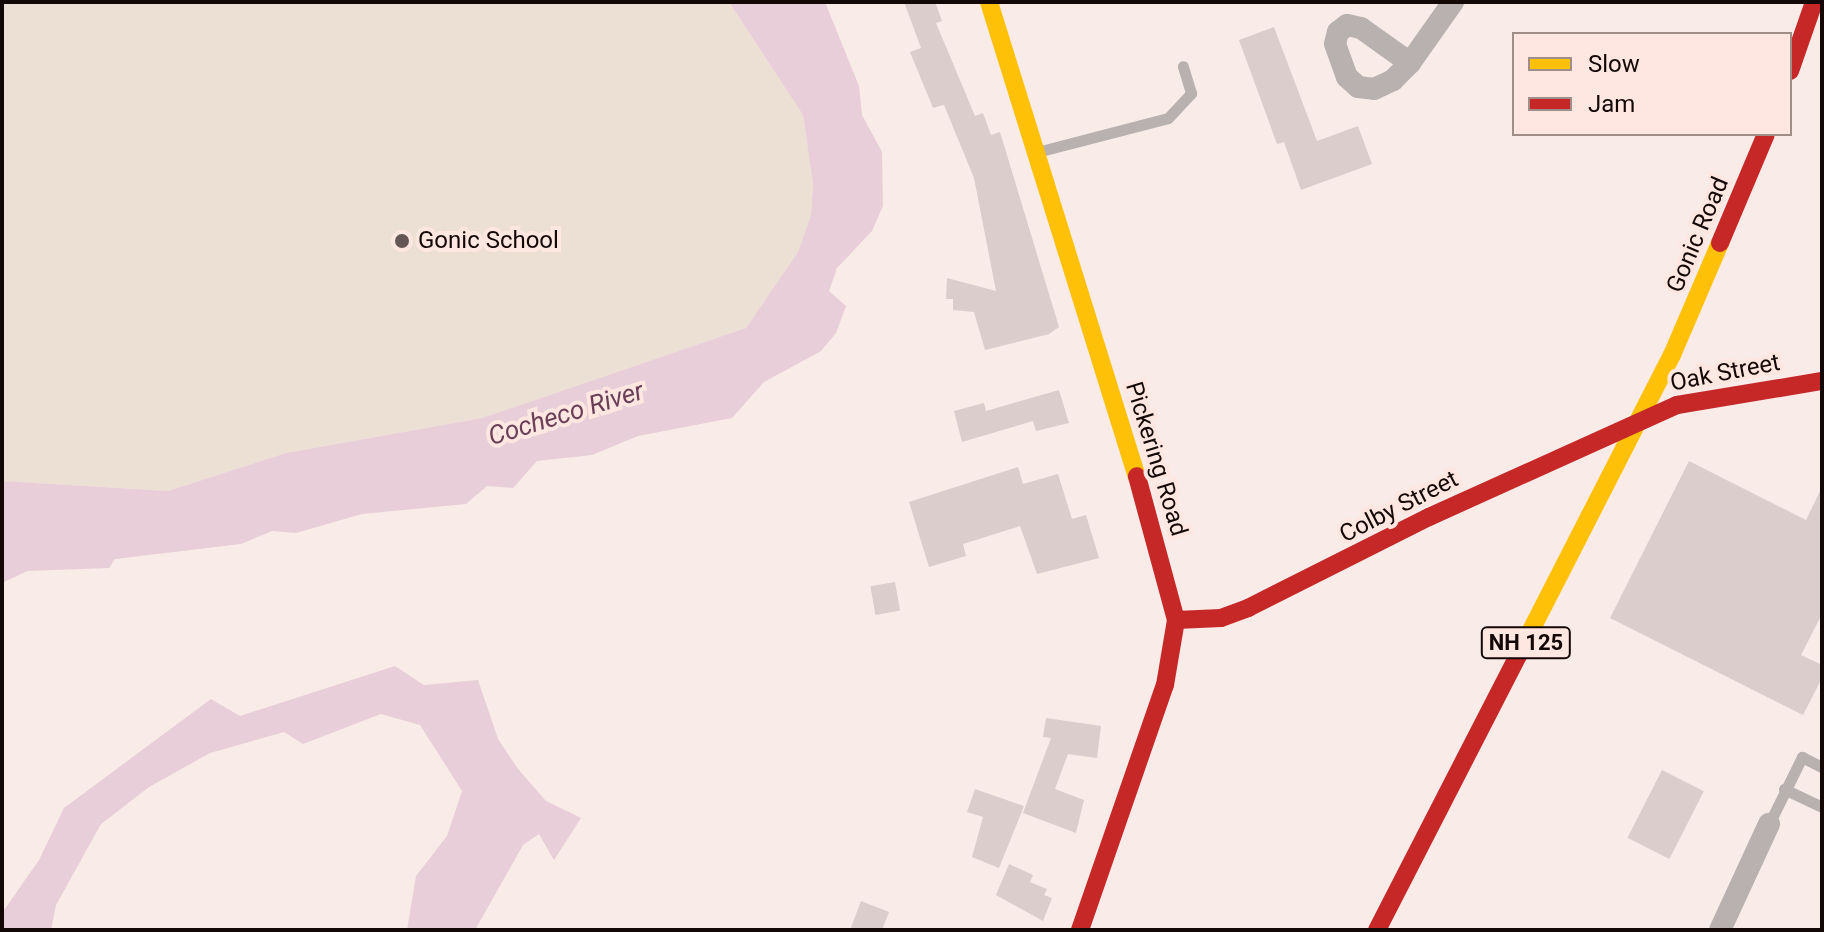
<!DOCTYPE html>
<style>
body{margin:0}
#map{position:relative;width:1824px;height:932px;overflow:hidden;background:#f8ebe8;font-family:Roboto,sans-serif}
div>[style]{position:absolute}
.green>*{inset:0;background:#ecdfd4}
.water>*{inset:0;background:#e8ced8}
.building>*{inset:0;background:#dacdcc;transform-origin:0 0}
.lane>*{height:11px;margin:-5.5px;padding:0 5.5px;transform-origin:5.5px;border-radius:5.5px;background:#b8b1af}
.street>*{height:22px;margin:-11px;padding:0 11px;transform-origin:11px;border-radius:11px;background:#b8b1af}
.slow>*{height:18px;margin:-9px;padding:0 9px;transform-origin:9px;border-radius:9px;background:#ffc107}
.jam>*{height:18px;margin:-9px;padding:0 9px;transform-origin:9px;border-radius:9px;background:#c62828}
.dots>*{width:22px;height:22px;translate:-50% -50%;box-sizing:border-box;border:4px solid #ffe7e1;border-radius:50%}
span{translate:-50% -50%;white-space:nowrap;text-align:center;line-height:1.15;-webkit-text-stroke:8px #ffe7e1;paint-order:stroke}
.shield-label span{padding:2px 6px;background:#ffe7e1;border:2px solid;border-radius:6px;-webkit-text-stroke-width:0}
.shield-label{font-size:22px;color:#140806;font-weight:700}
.street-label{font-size:24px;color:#140806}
.poi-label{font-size:24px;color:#140806}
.left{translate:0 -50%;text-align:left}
.water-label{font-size:26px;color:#6a3e57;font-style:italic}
.frame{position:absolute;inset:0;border:4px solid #140806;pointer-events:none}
.legend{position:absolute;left:1512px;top:32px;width:280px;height:104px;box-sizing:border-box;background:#ffe7e1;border:2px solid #a18e89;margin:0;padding:10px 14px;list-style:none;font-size:24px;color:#140806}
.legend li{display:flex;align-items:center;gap:16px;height:40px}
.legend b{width:40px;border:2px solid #a18e89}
</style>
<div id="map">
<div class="green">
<div style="clip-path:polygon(2px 2px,729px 2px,803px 115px,813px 184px,811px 215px,798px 252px,746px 328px,482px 418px,286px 453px,168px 491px,2px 481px)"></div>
</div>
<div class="water">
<div style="clip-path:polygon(729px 2px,825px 2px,859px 86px,862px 115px,882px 152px,883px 206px,872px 231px,837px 268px,829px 291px,846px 306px,836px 333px,821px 351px,764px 382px,732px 418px,638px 436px,592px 455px,537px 461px,513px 488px,487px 486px,466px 504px,362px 514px,296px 533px,272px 531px,241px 544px,115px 559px,109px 568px,27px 571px,2px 583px,2px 481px,168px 491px,286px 453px,482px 418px,746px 328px,798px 252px,811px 215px,813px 184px,803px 115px)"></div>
<div style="clip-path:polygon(395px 666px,424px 685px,478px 680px,498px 739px,518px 769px,546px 801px,581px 818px,554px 860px,539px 834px,523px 845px,475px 930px,407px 930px,416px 876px,447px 836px,462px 791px,420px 725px,381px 714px,303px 744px,284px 732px,210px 753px,149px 787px,101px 824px,56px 905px,51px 930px,2px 930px,2px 913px,39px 860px,64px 808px,211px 699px,240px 716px)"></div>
</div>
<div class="building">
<div style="clip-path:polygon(904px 2px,935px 2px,942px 21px,936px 23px,975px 116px,983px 113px,991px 135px,1000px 132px,1059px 327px,1049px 334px,985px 350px,974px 312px,953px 310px,953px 299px,946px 299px,947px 278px,996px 291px,974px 178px,944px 105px,933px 108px,910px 52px,921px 48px)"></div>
<div style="clip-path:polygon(1274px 27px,1317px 141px,1358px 126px,1372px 164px,1301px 190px,1284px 142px,1277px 144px,1239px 40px)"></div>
<div style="clip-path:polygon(1059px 390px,1069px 423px,1036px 431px,1033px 421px,962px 442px,954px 411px,984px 403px,986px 411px)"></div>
<div style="clip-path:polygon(1689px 461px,1806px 520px,1822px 487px,1822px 614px,1801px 655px,1822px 665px,1822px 678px,1803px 715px,1610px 618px)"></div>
<div style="clip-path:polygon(1018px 467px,1023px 484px,1058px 474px,1072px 519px,1086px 515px,1099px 558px,1037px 574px,1020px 526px,963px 544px,966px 556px,929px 567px,909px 502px)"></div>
<div style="left:895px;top:582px;width:29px;height:25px;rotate:80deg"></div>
<div style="clip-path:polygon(1046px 718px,1101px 726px,1097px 758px,1068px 754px,1055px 789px,1084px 800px,1076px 833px,1023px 813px,1051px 738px,1043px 737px)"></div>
<div style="left:1662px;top:770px;width:47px;height:76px;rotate:27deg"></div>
<div style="clip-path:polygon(975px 789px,1024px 806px,999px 868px,972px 857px,983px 817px,967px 812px)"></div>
<div style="clip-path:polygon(1009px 864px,1033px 875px,1030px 882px,1047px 889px,1044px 895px,1052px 898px,1043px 921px,996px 895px)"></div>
<div style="clip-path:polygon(861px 901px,889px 912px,882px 930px,850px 930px)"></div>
</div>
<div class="lane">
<div style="left:1037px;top:152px;width:135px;rotate:-14.5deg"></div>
<div style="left:1168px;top:118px;width:34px;rotate:-47deg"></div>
<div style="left:1191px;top:93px;width:28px;rotate:-107deg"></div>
<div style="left:1784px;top:789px;width:42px;rotate:25.3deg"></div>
<div style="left:1769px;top:824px;width:75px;rotate:-63.8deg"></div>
<div style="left:1802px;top:757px;width:22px;rotate:27deg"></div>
</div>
<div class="street">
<div style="left:1410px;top:63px;width:60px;rotate:-144.5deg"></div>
<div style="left:1361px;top:28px;width:14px;rotate:-168deg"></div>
<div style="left:1347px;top:25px;width:11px;rotate:142deg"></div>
<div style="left:1338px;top:32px;width:12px;rotate:104deg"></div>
<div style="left:1335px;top:44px;width:35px;rotate:70deg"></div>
<div style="left:1347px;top:77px;width:15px;rotate:42deg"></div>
<div style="left:1358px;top:87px;width:16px;rotate:7deg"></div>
<div style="left:1374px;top:89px;width:21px;rotate:-25deg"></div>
<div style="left:1393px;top:80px;width:24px;rotate:-45deg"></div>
<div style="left:1410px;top:63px;width:75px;rotate:-54.8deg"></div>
<div style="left:1720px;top:930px;width:117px;rotate:-65.2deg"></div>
</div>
<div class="slow">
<div style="left:989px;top:2px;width:497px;rotate:72.7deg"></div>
<div style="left:1523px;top:646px;width:327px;rotate:-62.9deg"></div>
<div style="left:1672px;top:355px;width:122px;rotate:-66.8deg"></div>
</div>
<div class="jam">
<div style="left:1790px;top:71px;width:73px;rotate:-70.8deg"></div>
<div style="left:1720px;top:243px;width:118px;rotate:-67.1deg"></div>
<div style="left:1176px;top:620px;width:45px;rotate:-2.5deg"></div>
<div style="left:1221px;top:618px;width:29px;rotate:-20deg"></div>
<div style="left:1248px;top:608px;width:203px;rotate:-26.7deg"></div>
<div style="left:1429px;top:517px;width:272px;rotate:-24.3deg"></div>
<div style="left:1677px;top:405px;width:147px;rotate:-9.4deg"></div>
<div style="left:1080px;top:930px;width:259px;rotate:-70.9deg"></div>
<div style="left:1165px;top:685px;width:66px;rotate:-80.4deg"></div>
<div style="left:1176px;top:620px;width:149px;rotate:-105.2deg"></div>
<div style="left:1377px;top:930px;width:319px;rotate:-62.8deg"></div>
</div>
<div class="dots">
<div style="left:402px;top:241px;background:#645755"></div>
</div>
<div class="shield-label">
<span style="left:1526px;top:643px">NH 125</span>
</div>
<div class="street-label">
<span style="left:1698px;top:235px;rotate:-67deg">Gonic Road</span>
<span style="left:1725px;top:373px;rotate:-11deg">Oak Street</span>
<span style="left:1156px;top:459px;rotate:73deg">Pickering Road</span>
<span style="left:1399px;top:507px;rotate:-27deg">Colby Street</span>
</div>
<div class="poi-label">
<span class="left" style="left:418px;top:241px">Gonic School</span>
</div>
<div class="water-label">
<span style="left:566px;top:414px;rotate:-17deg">Cocheco River</span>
</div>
<div class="frame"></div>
<ul class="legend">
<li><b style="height:10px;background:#ffc107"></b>Slow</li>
<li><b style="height:10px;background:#c62828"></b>Jam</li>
</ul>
</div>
